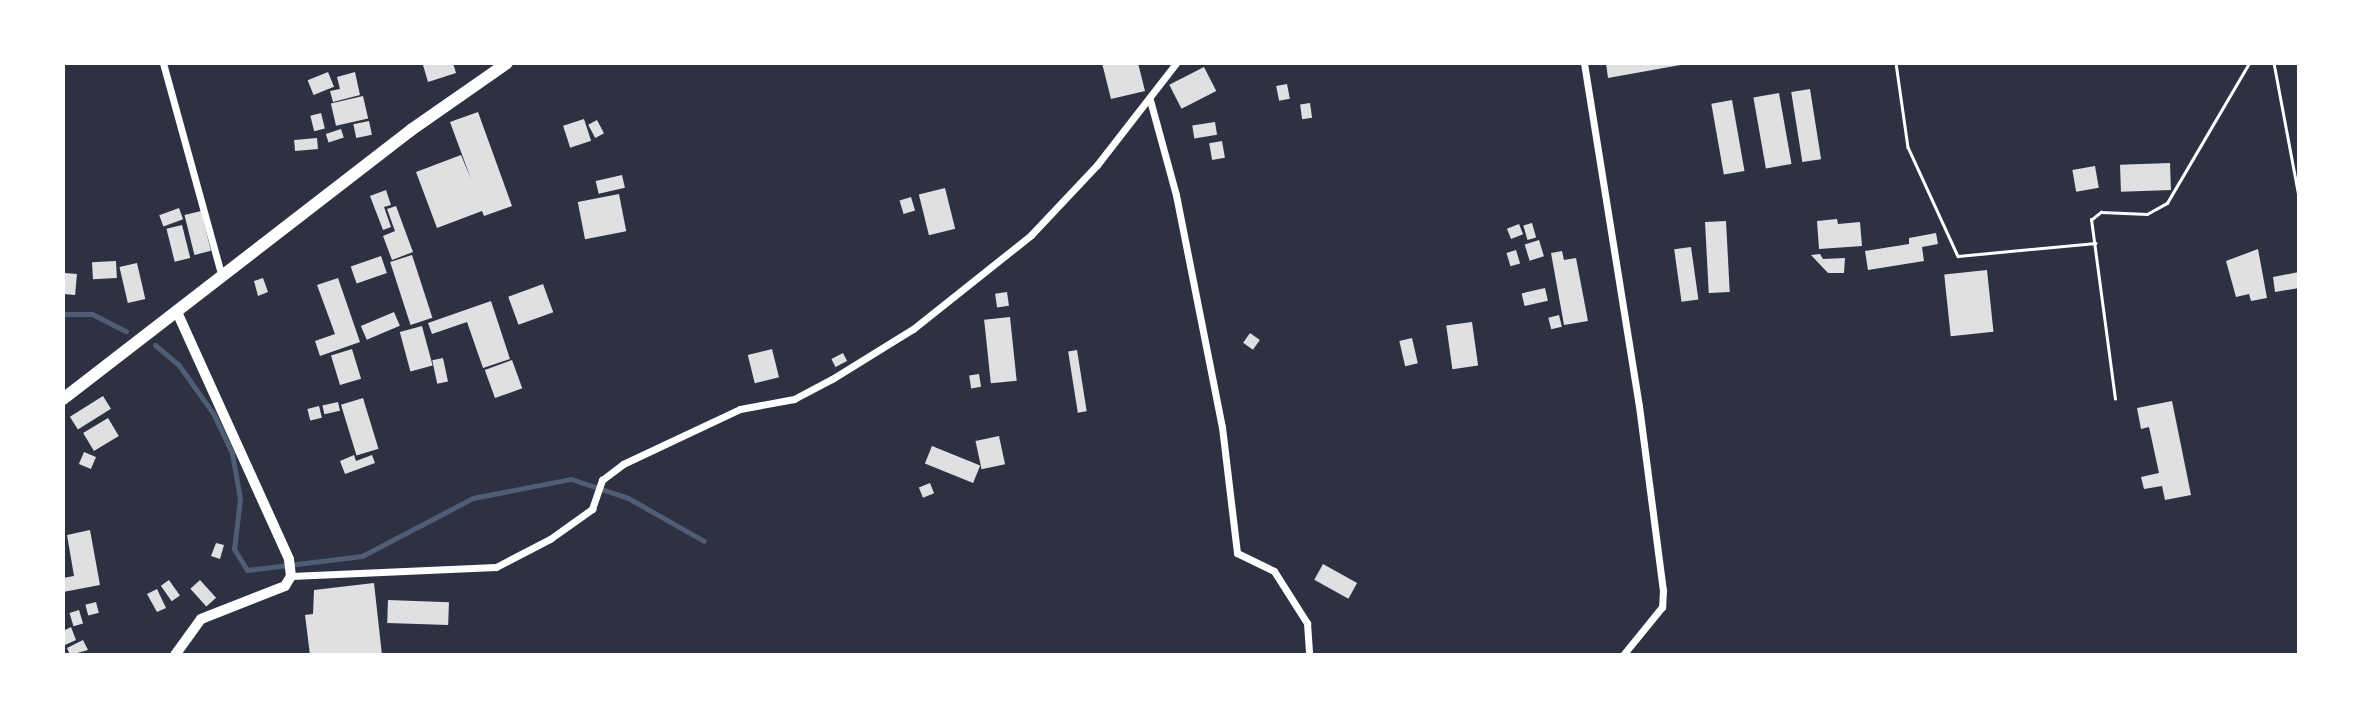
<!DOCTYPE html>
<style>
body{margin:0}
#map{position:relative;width:2362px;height:718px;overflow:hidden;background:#2d3142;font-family:"Noto Sans",sans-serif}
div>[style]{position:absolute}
.stream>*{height:5px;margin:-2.5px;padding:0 2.5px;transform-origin:2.5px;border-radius:2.5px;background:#4f5d75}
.building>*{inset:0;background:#e0e0e3;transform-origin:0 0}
.path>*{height:2.5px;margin:-1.25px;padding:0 1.25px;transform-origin:1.25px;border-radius:1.25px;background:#fff}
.minor>*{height:7px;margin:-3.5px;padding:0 3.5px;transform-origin:3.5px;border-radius:3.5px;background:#fff}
.tertiary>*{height:10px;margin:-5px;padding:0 5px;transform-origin:5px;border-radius:5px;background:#fff}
.secondary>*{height:12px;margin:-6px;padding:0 6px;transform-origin:6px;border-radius:6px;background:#fff}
span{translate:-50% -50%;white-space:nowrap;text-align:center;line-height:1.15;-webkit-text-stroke:7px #fff;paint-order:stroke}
.frame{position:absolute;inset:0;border:65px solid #fff;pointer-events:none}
</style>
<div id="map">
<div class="stream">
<div style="left:63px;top:314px;width:29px"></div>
<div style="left:92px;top:314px;width:38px;rotate:27deg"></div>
<div style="left:155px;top:345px;width:30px;rotate:40deg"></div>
<div style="left:178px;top:364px;width:60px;rotate:54.5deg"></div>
<div style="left:213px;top:413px;width:44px;rotate:64.6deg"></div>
<div style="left:232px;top:453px;width:47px;rotate:80.1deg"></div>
<div style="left:240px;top:499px;width:50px;rotate:96.8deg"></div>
<div style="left:234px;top:549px;width:25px;rotate:58deg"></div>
<div style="left:247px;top:570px;width:116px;rotate:-6.9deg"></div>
<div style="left:362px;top:556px;width:125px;rotate:-27.6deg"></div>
<div style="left:473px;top:498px;width:100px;rotate:-11deg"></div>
<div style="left:571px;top:479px;width:60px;rotate:18.4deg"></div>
<div style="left:628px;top:498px;width:87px;rotate:29.5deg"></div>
</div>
<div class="building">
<div style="clip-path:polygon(453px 63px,456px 73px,428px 82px,423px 65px)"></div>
<div style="clip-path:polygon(1102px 63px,1138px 63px,1145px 91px,1111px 99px)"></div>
<div style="clip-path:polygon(1606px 63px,1686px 63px,1686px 64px,1608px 78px)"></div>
<div style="left:1204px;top:67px;width:27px;height:39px;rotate:63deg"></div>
<div style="left:328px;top:72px;width:16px;height:22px;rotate:68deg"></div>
<div style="clip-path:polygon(355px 72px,360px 95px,333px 102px,330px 91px,340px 89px,337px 77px)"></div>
<div style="left:1287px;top:84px;width:15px;height:11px;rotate:79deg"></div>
<div style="left:1810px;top:89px;width:71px;height:19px;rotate:81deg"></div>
<div style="left:1779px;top:93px;width:72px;height:26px;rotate:80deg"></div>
<div style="left:363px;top:96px;width:23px;height:33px;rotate:77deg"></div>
<div style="left:1732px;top:100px;width:72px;height:21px;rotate:80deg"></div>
<div style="left:1310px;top:103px;width:15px;height:10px;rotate:82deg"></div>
<div style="clip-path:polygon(478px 112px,512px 206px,484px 216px,482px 211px,437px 228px,416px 172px,461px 155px,471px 179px,450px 122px)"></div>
<div style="left:321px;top:113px;width:16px;height:11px;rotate:76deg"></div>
<div style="left:584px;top:119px;width:23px;height:22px;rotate:72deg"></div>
<div style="left:597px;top:120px;width:15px;height:10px;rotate:62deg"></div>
<div style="left:369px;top:121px;width:14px;height:16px;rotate:78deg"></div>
<div style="left:1215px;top:122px;width:13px;height:23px;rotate:81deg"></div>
<div style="left:341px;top:129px;width:9px;height:16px;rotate:72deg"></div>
<div style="left:317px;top:138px;width:11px;height:23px;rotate:85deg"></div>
<div style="left:1222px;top:141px;width:17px;height:13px;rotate:80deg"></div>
<div style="left:2170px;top:163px;width:27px;height:50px;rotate:88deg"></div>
<div style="left:2095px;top:166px;width:22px;height:23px;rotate:80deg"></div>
<div style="left:622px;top:175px;width:13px;height:27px;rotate:77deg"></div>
<div style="left:945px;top:188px;width:42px;height:27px;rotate:76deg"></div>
<div style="clip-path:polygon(386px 190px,391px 205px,384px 207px,391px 227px,383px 230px,370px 196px)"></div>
<div style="left:619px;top:194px;width:38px;height:42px;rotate:79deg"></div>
<div style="left:911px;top:197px;width:14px;height:12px;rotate:73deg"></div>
<div style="clip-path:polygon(396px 206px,413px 252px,392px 260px,383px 236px,395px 231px,387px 209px)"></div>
<div style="left:179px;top:208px;width:12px;height:21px;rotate:70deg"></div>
<div style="left:201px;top:211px;width:41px;height:17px;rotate:76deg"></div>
<div style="clip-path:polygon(1837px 219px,1838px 224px,1860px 222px,1862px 246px,1819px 249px,1817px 221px)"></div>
<div style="left:1726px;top:221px;width:71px;height:21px;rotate:87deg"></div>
<div style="left:1532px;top:223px;width:15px;height:9px;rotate:74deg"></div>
<div style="left:1519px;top:224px;width:11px;height:13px;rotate:68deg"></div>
<div style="left:182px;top:225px;width:34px;height:16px;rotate:76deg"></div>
<div style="clip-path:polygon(1936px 233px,1938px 244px,1922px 247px,1924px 261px,1868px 270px,1865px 251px,1909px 244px,1909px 238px)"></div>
<div style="left:1539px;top:240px;width:17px;height:15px;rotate:73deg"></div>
<div style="left:1691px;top:247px;width:53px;height:17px;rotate:82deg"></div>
<div style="clip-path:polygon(2258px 249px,2267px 298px,2251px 301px,2249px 294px,2236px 297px,2226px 261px)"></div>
<div style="left:1516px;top:250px;width:14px;height:10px;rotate:73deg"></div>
<div style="clip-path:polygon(1562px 251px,1564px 260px,1576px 258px,1588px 321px,1564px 325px,1551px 253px)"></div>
<div style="clip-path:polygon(1820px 254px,1823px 259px,1845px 258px,1844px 273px,1828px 273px,1811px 255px)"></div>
<div style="left:412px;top:255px;width:66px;height:23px;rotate:72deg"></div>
<div style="left:381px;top:256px;width:18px;height:32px;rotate:71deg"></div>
<div style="left:116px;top:261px;width:17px;height:24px;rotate:87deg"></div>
<div style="left:137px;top:263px;width:37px;height:18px;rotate:77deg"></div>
<div style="left:1987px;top:270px;width:62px;height:43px;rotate:84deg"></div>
<div style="clip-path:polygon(2299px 272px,2299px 288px,2275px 292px,2273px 277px)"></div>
<div style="left:65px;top:273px;width:12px;height:21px;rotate:5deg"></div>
<div style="clip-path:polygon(263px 278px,268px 292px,258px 296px,254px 281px)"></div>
<div style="clip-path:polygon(338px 278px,360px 342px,320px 356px,315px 341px,335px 334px,317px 285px)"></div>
<div style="left:543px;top:284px;width:30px;height:37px;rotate:70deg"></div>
<div style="left:1545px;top:288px;width:13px;height:24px;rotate:77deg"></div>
<div style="left:1007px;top:292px;width:14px;height:12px;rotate:82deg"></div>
<div style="clip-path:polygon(491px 301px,510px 359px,483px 368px,467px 322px,432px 334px,428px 323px)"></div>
<div style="left:394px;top:312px;width:15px;height:36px;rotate:67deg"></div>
<div style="left:1559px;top:315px;width:12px;height:11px;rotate:76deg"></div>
<div style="left:1010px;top:317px;width:64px;height:26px;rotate:84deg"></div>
<div style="left:1472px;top:322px;width:44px;height:26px;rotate:82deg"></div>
<div style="left:422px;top:326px;width:41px;height:23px;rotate:75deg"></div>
<div style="left:1250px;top:333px;width:12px;height:12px;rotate:35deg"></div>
<div style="left:1412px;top:338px;width:26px;height:13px;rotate:77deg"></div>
<div style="left:352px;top:349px;width:31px;height:22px;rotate:73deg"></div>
<div style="left:772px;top:349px;width:29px;height:25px;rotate:76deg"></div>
<div style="left:1077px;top:350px;width:62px;height:9px;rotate:81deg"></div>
<div style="left:843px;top:353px;width:9px;height:13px;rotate:63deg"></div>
<div style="left:443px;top:358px;width:24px;height:11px;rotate:78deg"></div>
<div style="left:512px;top:360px;width:30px;height:29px;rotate:70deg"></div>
<div style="left:979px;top:374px;width:13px;height:10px;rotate:81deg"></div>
<div style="left:103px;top:396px;width:15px;height:39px;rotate:58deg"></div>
<div style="left:363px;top:398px;width:53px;height:23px;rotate:73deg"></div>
<div style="clip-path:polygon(2172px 401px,2191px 495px,2165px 500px,2162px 486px,2144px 489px,2141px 477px,2159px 473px,2149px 427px,2141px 429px,2137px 408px)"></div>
<div style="left:338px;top:402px;width:9px;height:16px;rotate:77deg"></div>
<div style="left:319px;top:406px;width:12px;height:12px;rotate:76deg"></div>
<div style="left:108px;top:418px;width:21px;height:29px;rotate:59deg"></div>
<div style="left:999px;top:436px;width:29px;height:24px;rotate:78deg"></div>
<div style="left:932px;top:446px;width:52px;height:19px;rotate:22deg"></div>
<div style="left:84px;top:452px;width:13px;height:13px;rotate:23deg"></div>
<div style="clip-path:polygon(354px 455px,356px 461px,372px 455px,375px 463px,345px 474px,340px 461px)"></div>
<div style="left:930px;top:483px;width:11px;height:12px;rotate:68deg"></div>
<div style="clip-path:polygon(90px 530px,100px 585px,63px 592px,63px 578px,74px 576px,67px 535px)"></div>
<div style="clip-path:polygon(216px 543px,224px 545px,220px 559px,211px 556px)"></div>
<div style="left:1323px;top:564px;width:39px;height:18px;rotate:29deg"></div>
<div style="left:169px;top:580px;width:19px;height:10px;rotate:55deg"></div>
<div style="left:200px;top:580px;width:24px;height:13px;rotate:48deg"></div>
<div style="clip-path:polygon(374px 583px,382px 655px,310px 655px,305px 615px,313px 614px,314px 590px)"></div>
<div style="clip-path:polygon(157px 589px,166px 608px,157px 612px,147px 594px)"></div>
<div style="left:388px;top:600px;width:61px;height:23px;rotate:2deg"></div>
<div style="left:96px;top:602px;width:11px;height:11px;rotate:75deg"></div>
<div style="left:79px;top:610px;width:14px;height:10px;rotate:73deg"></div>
<div style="clip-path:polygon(71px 627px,76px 640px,63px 646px,63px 631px)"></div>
<div style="clip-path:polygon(83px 640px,88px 650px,70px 655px,67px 648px)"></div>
</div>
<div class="path">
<div style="left:1896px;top:63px;width:85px;rotate:81.9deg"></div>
<div style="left:1908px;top:147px;width:120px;rotate:65.4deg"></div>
<div style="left:1958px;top:256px;width:138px;rotate:-5.4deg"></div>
<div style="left:2274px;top:63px;width:135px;rotate:79.4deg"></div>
<div style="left:2115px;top:399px;width:181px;rotate:-97.6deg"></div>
<div style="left:2091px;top:220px;width:13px;rotate:-39deg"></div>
<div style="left:2101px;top:212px;width:46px;rotate:2.5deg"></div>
<div style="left:2147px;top:214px;width:23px;rotate:-29deg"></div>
<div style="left:2167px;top:203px;width:162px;rotate:-59.6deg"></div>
</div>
<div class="minor">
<div style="left:163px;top:63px;width:222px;rotate:74.6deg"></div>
<div style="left:1584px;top:63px;width:347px;rotate:80.9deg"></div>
<div style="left:1639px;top:406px;width:186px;rotate:82.6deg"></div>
<div style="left:1663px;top:590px;width:17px;rotate:93deg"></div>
<div style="left:1662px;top:607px;width:62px;rotate:129.1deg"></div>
<div style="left:1150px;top:100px;width:98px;rotate:74.7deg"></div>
<div style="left:1176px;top:195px;width:237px;rotate:78.8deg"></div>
<div style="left:1222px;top:427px;width:127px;rotate:83.2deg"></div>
<div style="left:1237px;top:553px;width:41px;rotate:25.9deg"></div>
<div style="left:1274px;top:571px;width:62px;rotate:57.6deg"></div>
<div style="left:1307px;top:623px;width:32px;rotate:86deg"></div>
<div style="left:291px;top:576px;width:205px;rotate:-2.5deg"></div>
<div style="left:496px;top:567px;width:61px;rotate:-27.4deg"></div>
<div style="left:550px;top:539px;width:52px;rotate:-35.5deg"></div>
<div style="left:592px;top:509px;width:31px;rotate:-71deg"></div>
<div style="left:602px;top:480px;width:26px;rotate:-37deg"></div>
<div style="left:623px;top:464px;width:129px;rotate:-25.2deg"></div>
<div style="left:740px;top:409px;width:55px;rotate:-10.5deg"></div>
<div style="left:794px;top:399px;width:43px;rotate:-27.8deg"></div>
<div style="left:832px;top:379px;width:95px;rotate:-31.7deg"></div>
<div style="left:913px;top:329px;width:151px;rotate:-38.5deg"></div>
<div style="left:1031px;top:235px;width:96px;rotate:-46.7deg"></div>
<div style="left:1097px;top:165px;width:129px;rotate:-52.2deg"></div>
</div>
<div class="tertiary">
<div style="left:175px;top:655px;width:44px;rotate:-54.2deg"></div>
<div style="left:201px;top:619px;width:90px;rotate:-21.4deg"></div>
<div style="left:285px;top:586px;width:12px;rotate:-59deg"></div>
<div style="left:291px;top:576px;width:17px;rotate:-97deg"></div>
<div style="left:289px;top:559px;width:273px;rotate:-114.4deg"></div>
</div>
<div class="secondary">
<div style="left:63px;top:399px;width:440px;rotate:-37.7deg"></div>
<div style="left:411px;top:130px;width:117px;rotate:-34.9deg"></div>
</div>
<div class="frame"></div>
</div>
